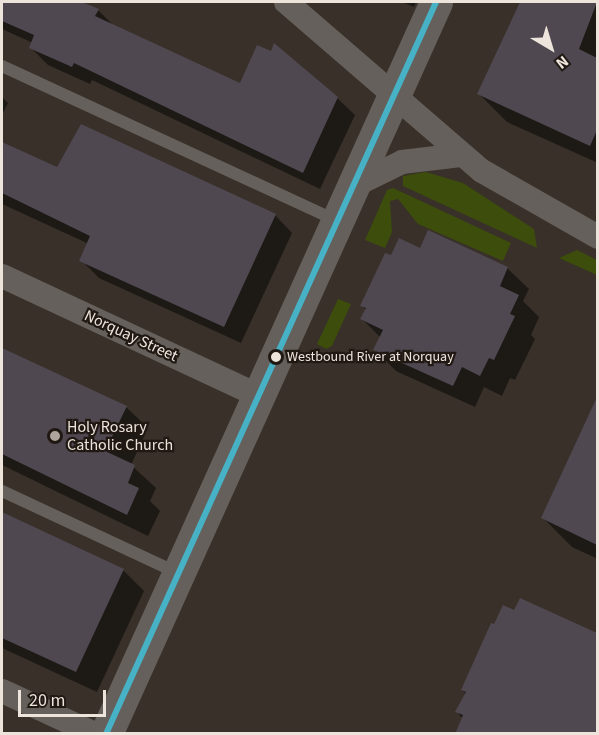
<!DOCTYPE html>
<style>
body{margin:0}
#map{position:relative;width:599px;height:735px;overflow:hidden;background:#383029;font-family:"Source Sans 3",sans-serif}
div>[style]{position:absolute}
.green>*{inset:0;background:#3c4d0c}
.shadow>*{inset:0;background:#0007}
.building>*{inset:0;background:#4f4851}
.lane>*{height:12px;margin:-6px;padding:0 6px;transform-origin:6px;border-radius:6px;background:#65605b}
.street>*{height:24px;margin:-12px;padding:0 12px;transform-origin:12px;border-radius:12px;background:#65605b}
.secondary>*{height:33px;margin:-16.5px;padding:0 16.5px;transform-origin:16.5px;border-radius:16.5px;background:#65605b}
.bus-1>*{height:6px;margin:-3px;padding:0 3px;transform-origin:3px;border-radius:3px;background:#47b2c5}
.dots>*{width:16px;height:16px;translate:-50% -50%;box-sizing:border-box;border:3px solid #201913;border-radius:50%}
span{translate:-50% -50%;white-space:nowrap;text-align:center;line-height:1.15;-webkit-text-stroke:4.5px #201913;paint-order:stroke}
.bus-label{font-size:14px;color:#ede4db}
.left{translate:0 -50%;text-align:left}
.street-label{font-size:16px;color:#ede4db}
.poi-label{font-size:16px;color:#ede4db}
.frame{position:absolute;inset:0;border:3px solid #ede4db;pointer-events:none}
.north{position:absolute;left:521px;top:18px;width:60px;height:60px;-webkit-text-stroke:4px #201913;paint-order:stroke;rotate:142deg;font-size:16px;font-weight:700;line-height:24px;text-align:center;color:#ede4db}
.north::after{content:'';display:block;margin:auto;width:21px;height:27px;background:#ede4db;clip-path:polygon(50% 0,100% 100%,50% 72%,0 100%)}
.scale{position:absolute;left:18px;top:690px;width:88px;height:27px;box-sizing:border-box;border:3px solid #ede4db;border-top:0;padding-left:8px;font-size:18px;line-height:21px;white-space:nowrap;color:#ede4db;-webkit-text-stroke:4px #201913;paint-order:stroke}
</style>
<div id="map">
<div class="green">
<div style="clip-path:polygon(426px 172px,463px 183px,534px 229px,537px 248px,403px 186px,403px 176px)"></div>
<div style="clip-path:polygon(393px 188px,511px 243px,503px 261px,418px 224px,398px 199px,390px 201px,392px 232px,385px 248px,365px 240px,387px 190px)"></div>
<div style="clip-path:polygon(577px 250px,597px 260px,597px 275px,559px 258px)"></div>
<div style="clip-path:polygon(338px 299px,351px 304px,332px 346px,326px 349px,317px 344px)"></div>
</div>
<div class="shadow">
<div style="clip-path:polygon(2px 2px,80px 2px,98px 10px,115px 27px,241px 85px,337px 98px,355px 115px,320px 189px,92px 80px,90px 84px,48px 65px,31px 48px,33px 43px,2px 29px)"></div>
<div style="clip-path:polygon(402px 2px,416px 2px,414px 7px)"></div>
<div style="clip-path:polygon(521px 2px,598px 2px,598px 163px,507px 122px,479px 94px)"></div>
<div style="clip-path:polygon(2px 97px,8px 103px,2px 115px)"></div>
<div style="clip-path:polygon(2px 144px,58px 169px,275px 215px,292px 233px,241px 343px,99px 278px,81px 260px,89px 244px,2px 204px)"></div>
<div style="clip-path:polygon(421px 250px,507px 268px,529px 289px,523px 301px,539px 317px,531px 335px,535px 339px,515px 380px,510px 378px,502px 396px,484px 387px,475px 407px,396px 371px,375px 350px,381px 338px,362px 319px,366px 310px,362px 305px,391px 257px)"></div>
<div style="clip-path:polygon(2px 350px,126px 407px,148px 428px,131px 465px,156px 488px,150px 501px,160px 511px,148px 536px,2px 465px)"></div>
<div style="clip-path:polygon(598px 401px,598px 559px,572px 547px,543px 518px)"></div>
<div style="clip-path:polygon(2px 514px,123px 570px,144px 591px,97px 692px,2px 648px)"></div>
<div style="clip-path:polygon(521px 600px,598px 635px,598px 734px,457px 734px,462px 718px,457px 712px,466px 694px,462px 690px,495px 626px,515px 612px)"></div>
</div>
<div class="building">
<div style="clip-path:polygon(2px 2px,82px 2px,99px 9px,95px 16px,240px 83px,257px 45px,271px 51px,274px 43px,338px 97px,303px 173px,74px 63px,72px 67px,29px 48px,34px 35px,2px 21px)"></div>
<div style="clip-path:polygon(520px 2px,597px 2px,579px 49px,597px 58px,597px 130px,590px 146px,477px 94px)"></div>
<div style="clip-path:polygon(81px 124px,276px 214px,224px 327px,79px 261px,90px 236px,2px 193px,2px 142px,57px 167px)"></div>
<div style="clip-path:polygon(428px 230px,508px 267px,500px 286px,519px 295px,510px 314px,515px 316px,494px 360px,489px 358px,480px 376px,462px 367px,453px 386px,373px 350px,383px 330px,360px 319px,366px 308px,360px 306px,385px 253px,391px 255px,399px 238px,420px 248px)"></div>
<div style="clip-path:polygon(2px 348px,127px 406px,105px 451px,135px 465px,128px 483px,139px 488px,127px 515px,2px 454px)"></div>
<div style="clip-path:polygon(597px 397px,597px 545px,541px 518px)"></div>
<div style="clip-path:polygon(2px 512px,124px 569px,76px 672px,2px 638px)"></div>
<div style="clip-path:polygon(520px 598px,597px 633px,597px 734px,455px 734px,463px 715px,455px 712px,466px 692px,461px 690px,491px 623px,494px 624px,503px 605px,514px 610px)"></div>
</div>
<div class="lane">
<div style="left:2px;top:66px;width:368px;rotate:24.8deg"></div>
<div style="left:2px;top:491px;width:194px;rotate:25deg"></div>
</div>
<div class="street">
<div style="left:286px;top:2px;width:259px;rotate:40.8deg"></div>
<div style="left:482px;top:171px;width:133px;rotate:29.6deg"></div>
<div style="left:351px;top:187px;width:57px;rotate:-26.1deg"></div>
<div style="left:402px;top:162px;width:59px;rotate:-6.8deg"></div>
<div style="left:2px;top:276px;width:286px;rotate:25deg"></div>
<div style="left:2px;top:691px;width:102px;rotate:24.8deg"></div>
</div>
<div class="secondary">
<div style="left:106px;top:734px;width:803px;rotate:-65.73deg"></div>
</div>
<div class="bus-1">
<div style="left:106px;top:734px;width:803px;rotate:-65.73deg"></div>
</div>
<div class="dots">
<div style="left:276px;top:357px;background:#ede4db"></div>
<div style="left:55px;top:436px;background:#aea59d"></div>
</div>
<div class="bus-label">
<span class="left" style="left:287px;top:357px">Westbound River at Norquay</span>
</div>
<div class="street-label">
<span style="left:131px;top:336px;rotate:25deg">Norquay Street</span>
</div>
<div class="poi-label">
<span class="left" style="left:67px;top:436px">Holy Rosary<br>Catholic Church</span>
</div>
<div class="frame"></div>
<div class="north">N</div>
<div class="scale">20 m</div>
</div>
